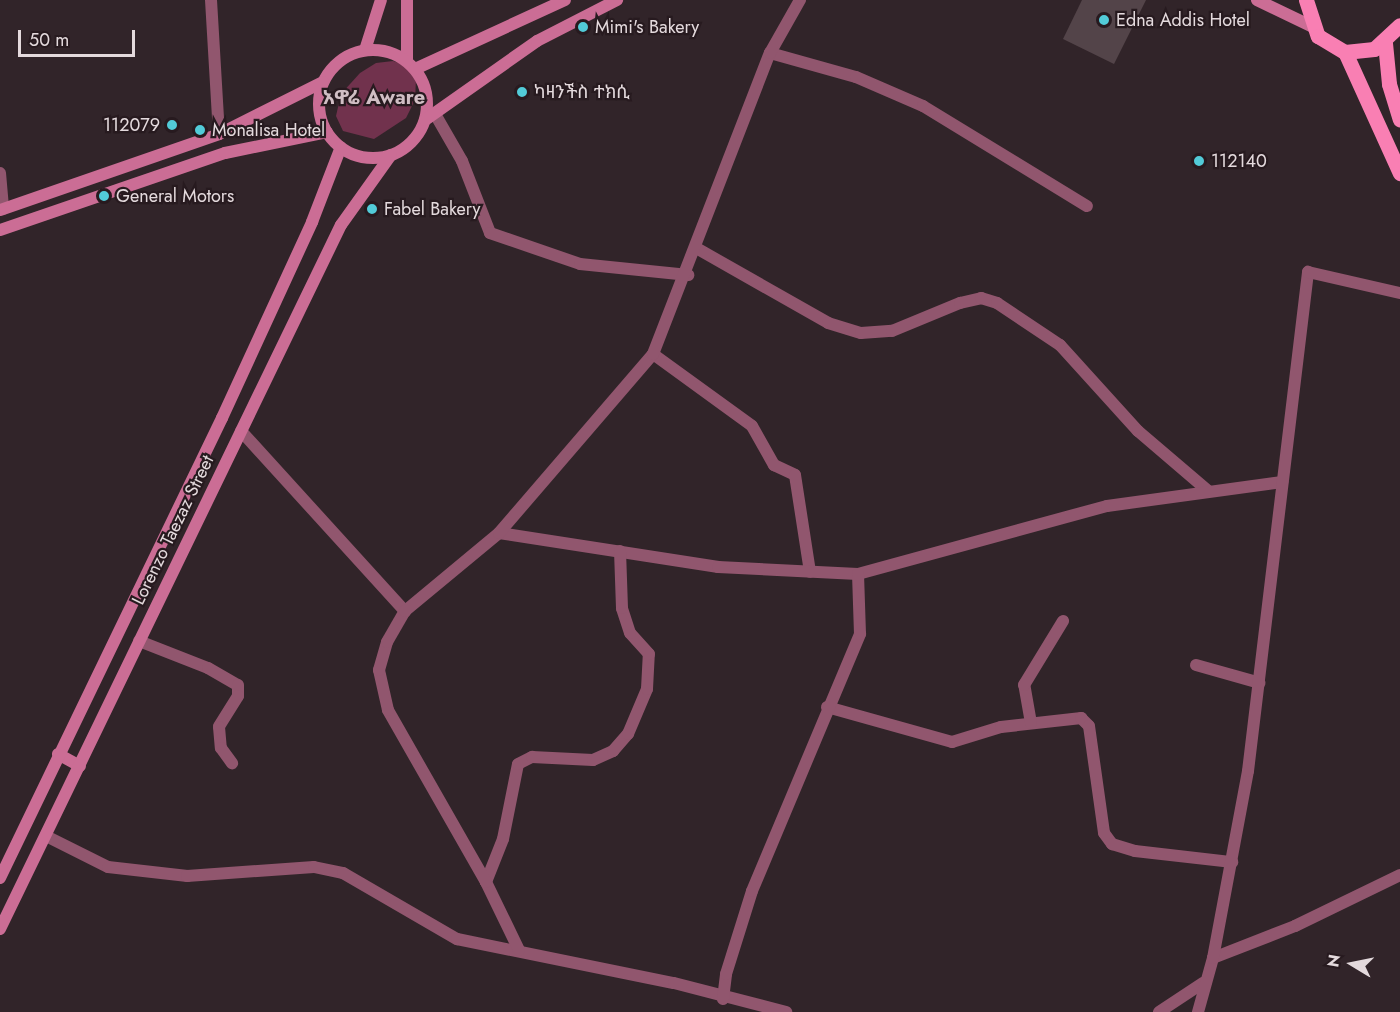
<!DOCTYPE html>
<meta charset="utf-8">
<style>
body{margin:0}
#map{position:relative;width:1400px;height:1012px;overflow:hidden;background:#312429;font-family:Jost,"Noto Sans Ethiopic",sans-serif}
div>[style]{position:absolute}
.green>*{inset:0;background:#71324d}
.building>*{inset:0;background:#534449}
.minor>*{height:12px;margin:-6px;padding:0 6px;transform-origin:6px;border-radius:6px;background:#91566e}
.secondary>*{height:12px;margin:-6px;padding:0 6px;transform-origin:6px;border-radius:6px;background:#cb6d95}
.secondary>.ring{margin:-6px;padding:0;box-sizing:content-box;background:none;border:12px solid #cb6d95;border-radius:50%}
.primary>*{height:15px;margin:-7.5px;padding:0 7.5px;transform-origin:7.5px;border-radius:7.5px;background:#f97fb3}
.dots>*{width:16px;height:16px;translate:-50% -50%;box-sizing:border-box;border:3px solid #271a1f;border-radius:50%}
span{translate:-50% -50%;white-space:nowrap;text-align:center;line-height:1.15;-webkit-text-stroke:4.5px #271a1f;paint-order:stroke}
.poi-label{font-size:18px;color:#e4dadd}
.left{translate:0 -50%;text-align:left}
.right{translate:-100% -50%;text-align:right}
.street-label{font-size:18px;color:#e4dadd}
.neighbourhood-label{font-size:20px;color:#d0bec4;font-weight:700}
.north{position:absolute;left:1322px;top:934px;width:60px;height:60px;-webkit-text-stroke:4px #271a1f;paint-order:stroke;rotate:280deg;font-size:16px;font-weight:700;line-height:24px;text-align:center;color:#e4dadd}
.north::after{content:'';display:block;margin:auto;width:21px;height:27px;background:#e4dadd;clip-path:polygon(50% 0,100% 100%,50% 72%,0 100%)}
.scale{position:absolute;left:18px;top:30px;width:117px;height:27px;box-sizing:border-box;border:3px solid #e4dadd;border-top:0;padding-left:8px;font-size:18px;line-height:21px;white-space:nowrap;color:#e4dadd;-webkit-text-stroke:4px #271a1f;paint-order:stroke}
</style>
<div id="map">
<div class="green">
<div style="clip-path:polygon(393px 61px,408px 66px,416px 79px,415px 100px,406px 118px,374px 139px,343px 131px,336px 116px,341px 94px,360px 73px,376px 63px)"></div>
</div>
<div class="building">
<div style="clip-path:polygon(1082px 0,1146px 0,1114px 64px,1063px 39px)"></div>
</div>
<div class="minor">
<div style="left:211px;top:0;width:134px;rotate:86.6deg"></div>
<div style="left:770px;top:53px;width:89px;rotate:15.6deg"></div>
<div style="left:856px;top:77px;width:73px;rotate:23.4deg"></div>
<div style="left:923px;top:106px;width:192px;rotate:31.4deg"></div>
<div style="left:435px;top:114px;width:54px;rotate:60.1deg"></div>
<div style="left:462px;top:161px;width:77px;rotate:68.7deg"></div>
<div style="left:490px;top:233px;width:95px;rotate:19deg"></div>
<div style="left:580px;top:264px;width:109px;rotate:5.8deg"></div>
<div style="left:0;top:173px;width:36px;rotate:85deg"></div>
<div style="left:698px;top:249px;width:150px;rotate:29.6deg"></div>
<div style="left:828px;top:323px;width:34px;rotate:17deg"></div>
<div style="left:861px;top:333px;width:31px;rotate:-4deg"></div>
<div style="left:892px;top:331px;width:74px;rotate:-22.4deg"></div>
<div style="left:960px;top:303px;width:22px;rotate:-13deg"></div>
<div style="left:981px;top:298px;width:17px;rotate:17deg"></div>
<div style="left:997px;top:303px;width:76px;rotate:33.7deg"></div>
<div style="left:1060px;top:345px;width:116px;rotate:47.8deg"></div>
<div style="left:1138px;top:431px;width:91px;rotate:40.5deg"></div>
<div style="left:653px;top:354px;width:122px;rotate:36deg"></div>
<div style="left:752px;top:426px;width:45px;rotate:60.6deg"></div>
<div style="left:774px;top:465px;width:23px;rotate:25deg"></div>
<div style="left:795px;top:475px;width:98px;rotate:81.2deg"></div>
<div style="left:241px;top:431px;width:244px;rotate:47.7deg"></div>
<div style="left:499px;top:533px;width:222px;rotate:8.8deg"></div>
<div style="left:718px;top:567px;width:140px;rotate:2.9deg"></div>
<div style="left:858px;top:574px;width:258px;rotate:-15.3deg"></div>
<div style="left:1107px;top:506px;width:177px;rotate:-7.8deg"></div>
<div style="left:139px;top:641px;width:74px;rotate:21.4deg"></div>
<div style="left:208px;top:668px;width:34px;rotate:30deg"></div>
<div style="left:238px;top:685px;width:11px;rotate:90deg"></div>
<div style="left:238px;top:696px;width:36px;rotate:122deg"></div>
<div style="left:219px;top:727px;width:21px;rotate:85deg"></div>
<div style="left:221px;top:748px;width:19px;rotate:54deg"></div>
<div style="left:1196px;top:665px;width:66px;rotate:15.7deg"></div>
<div style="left:827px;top:707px;width:130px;rotate:15.6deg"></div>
<div style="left:952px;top:742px;width:51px;rotate:-17deg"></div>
<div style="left:1001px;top:727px;width:81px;rotate:-6.4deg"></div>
<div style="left:1081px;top:718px;width:11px;rotate:45deg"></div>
<div style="left:1089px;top:726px;width:108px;rotate:82deg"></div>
<div style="left:1104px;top:833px;width:14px;rotate:54deg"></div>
<div style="left:1112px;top:844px;width:24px;rotate:17deg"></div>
<div style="left:1135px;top:851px;width:98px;rotate:6.5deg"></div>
<div style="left:1031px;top:723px;width:39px;rotate:-100deg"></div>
<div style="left:1024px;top:685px;width:75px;rotate:-58.6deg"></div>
<div style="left:46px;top:836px;width:69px;rotate:26.6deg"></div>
<div style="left:108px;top:867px;width:80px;rotate:6.5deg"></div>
<div style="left:187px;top:876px;width:127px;rotate:-4.1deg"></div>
<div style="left:314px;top:867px;width:30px;rotate:12deg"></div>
<div style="left:343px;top:873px;width:132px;rotate:30.1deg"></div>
<div style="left:457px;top:939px;width:221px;rotate:11.5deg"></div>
<div style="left:674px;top:983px;width:116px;rotate:14.5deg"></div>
<div style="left:486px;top:882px;width:46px;rotate:-68.4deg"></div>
<div style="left:503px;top:839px;width:76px;rotate:-78.7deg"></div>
<div style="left:518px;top:764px;width:16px;rotate:-27deg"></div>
<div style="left:532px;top:757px;width:61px;rotate:2.8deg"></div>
<div style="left:593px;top:760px;width:22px;rotate:-24deg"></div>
<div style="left:613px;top:751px;width:23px;rotate:-49deg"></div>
<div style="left:628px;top:734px;width:49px;rotate:-67.1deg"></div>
<div style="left:647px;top:689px;width:35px;rotate:-87deg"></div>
<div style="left:649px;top:654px;width:28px;rotate:-132deg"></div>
<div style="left:630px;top:633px;width:26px;rotate:-108deg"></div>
<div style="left:622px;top:608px;width:57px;rotate:-92deg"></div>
<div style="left:519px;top:950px;width:76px;rotate:-115.9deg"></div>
<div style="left:486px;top:882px;width:198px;rotate:-119.7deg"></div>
<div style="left:388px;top:710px;width:41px;rotate:-102.7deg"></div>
<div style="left:379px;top:670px;width:29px;rotate:-74deg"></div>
<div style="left:387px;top:642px;width:36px;rotate:-60deg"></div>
<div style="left:405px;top:611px;width:122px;rotate:-39.7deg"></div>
<div style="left:499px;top:533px;width:236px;rotate:-49.3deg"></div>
<div style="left:653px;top:354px;width:323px;rotate:-68.8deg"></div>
<div style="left:770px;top:53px;width:61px;rotate:-60.5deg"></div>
<div style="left:1213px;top:958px;width:88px;rotate:-21.3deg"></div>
<div style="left:1295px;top:926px;width:117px;rotate:-25.9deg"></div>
<div style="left:723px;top:999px;width:25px;rotate:-83deg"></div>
<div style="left:726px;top:974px;width:87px;rotate:-72.6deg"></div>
<div style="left:752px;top:891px;width:279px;rotate:-67.2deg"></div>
<div style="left:860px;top:634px;width:60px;rotate:-91.9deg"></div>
<div style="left:1159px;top:1012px;width:53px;rotate:-33.4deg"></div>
<div style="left:1198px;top:1012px;width:56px;rotate:-74.5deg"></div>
<div style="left:1213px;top:958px;width:190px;rotate:-79.4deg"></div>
<div style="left:1248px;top:771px;width:503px;rotate:-83.14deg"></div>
<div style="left:1308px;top:272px;width:94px;rotate:12.9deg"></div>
</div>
<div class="secondary">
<div style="left:407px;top:0;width:61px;rotate:90deg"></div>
<div style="left:1257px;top:0;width:60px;rotate:25.7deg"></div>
<div class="ring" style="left:319px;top:50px;width:96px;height:96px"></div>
<div style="left:365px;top:50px;width:52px;rotate:-72.3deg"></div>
<div style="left:415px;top:69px;width:165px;rotate:-24.7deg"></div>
<div style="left:425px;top:120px;width:137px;rotate:-35.2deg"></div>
<div style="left:537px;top:41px;width:90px;rotate:-27.1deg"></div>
<div style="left:0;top:210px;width:232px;rotate:-19.1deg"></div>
<div style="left:219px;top:134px;width:116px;rotate:-26.6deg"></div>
<div style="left:0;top:230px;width:238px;rotate:-18.9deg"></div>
<div style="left:225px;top:153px;width:104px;rotate:-11.6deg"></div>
<div style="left:58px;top:754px;width:25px;rotate:29deg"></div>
<div style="left:0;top:878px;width:511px;rotate:-64.24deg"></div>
<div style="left:222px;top:418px;width:216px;rotate:-65.3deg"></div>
<div style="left:312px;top:222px;width:80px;rotate:-68.9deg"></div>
<div style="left:0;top:929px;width:782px;rotate:-64.16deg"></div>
<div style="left:341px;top:225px;width:86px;rotate:-54.5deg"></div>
</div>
<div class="primary">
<div style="left:1306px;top:0;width:38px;rotate:72deg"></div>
<div style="left:1318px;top:36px;width:31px;rotate:31deg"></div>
<div style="left:1345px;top:52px;width:29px;rotate:-6deg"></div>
<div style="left:1374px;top:49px;width:35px;rotate:-43deg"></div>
<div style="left:1385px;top:43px;width:41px;rotate:84.4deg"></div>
<div style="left:1389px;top:84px;width:37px;rotate:73deg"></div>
<div style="left:1345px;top:52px;width:133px;rotate:65.6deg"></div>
</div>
<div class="dots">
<div style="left:1104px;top:20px;background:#52cbd8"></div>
<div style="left:583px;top:27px;background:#52cbd8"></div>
<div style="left:522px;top:92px;background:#52cbd8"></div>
<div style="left:172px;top:125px;background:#52cbd8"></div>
<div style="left:200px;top:130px;background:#52cbd8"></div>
<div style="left:1199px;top:161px;background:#52cbd8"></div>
<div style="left:104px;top:196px;background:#52cbd8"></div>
<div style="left:372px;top:209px;background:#52cbd8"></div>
</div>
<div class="poi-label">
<span class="left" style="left:1116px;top:20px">Edna Addis Hotel</span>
<span class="left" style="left:595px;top:27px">Mimi's Bakery</span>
<span class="left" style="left:534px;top:92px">ካዛንችስ ተክሲ</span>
<span class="right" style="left:160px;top:125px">112079</span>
<span class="left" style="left:212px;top:130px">Monalisa Hotel</span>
<span class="left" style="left:1211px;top:161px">112140</span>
<span class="left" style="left:116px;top:196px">General Motors</span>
<span class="left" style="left:384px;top:209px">Fabel Bakery</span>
</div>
<div class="street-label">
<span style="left:173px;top:530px;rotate:-64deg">Lorenzo Taezaz Street</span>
</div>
<div class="neighbourhood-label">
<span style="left:374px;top:97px">አዋሬ Aware</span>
</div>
<div class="north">N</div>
<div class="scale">50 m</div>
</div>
